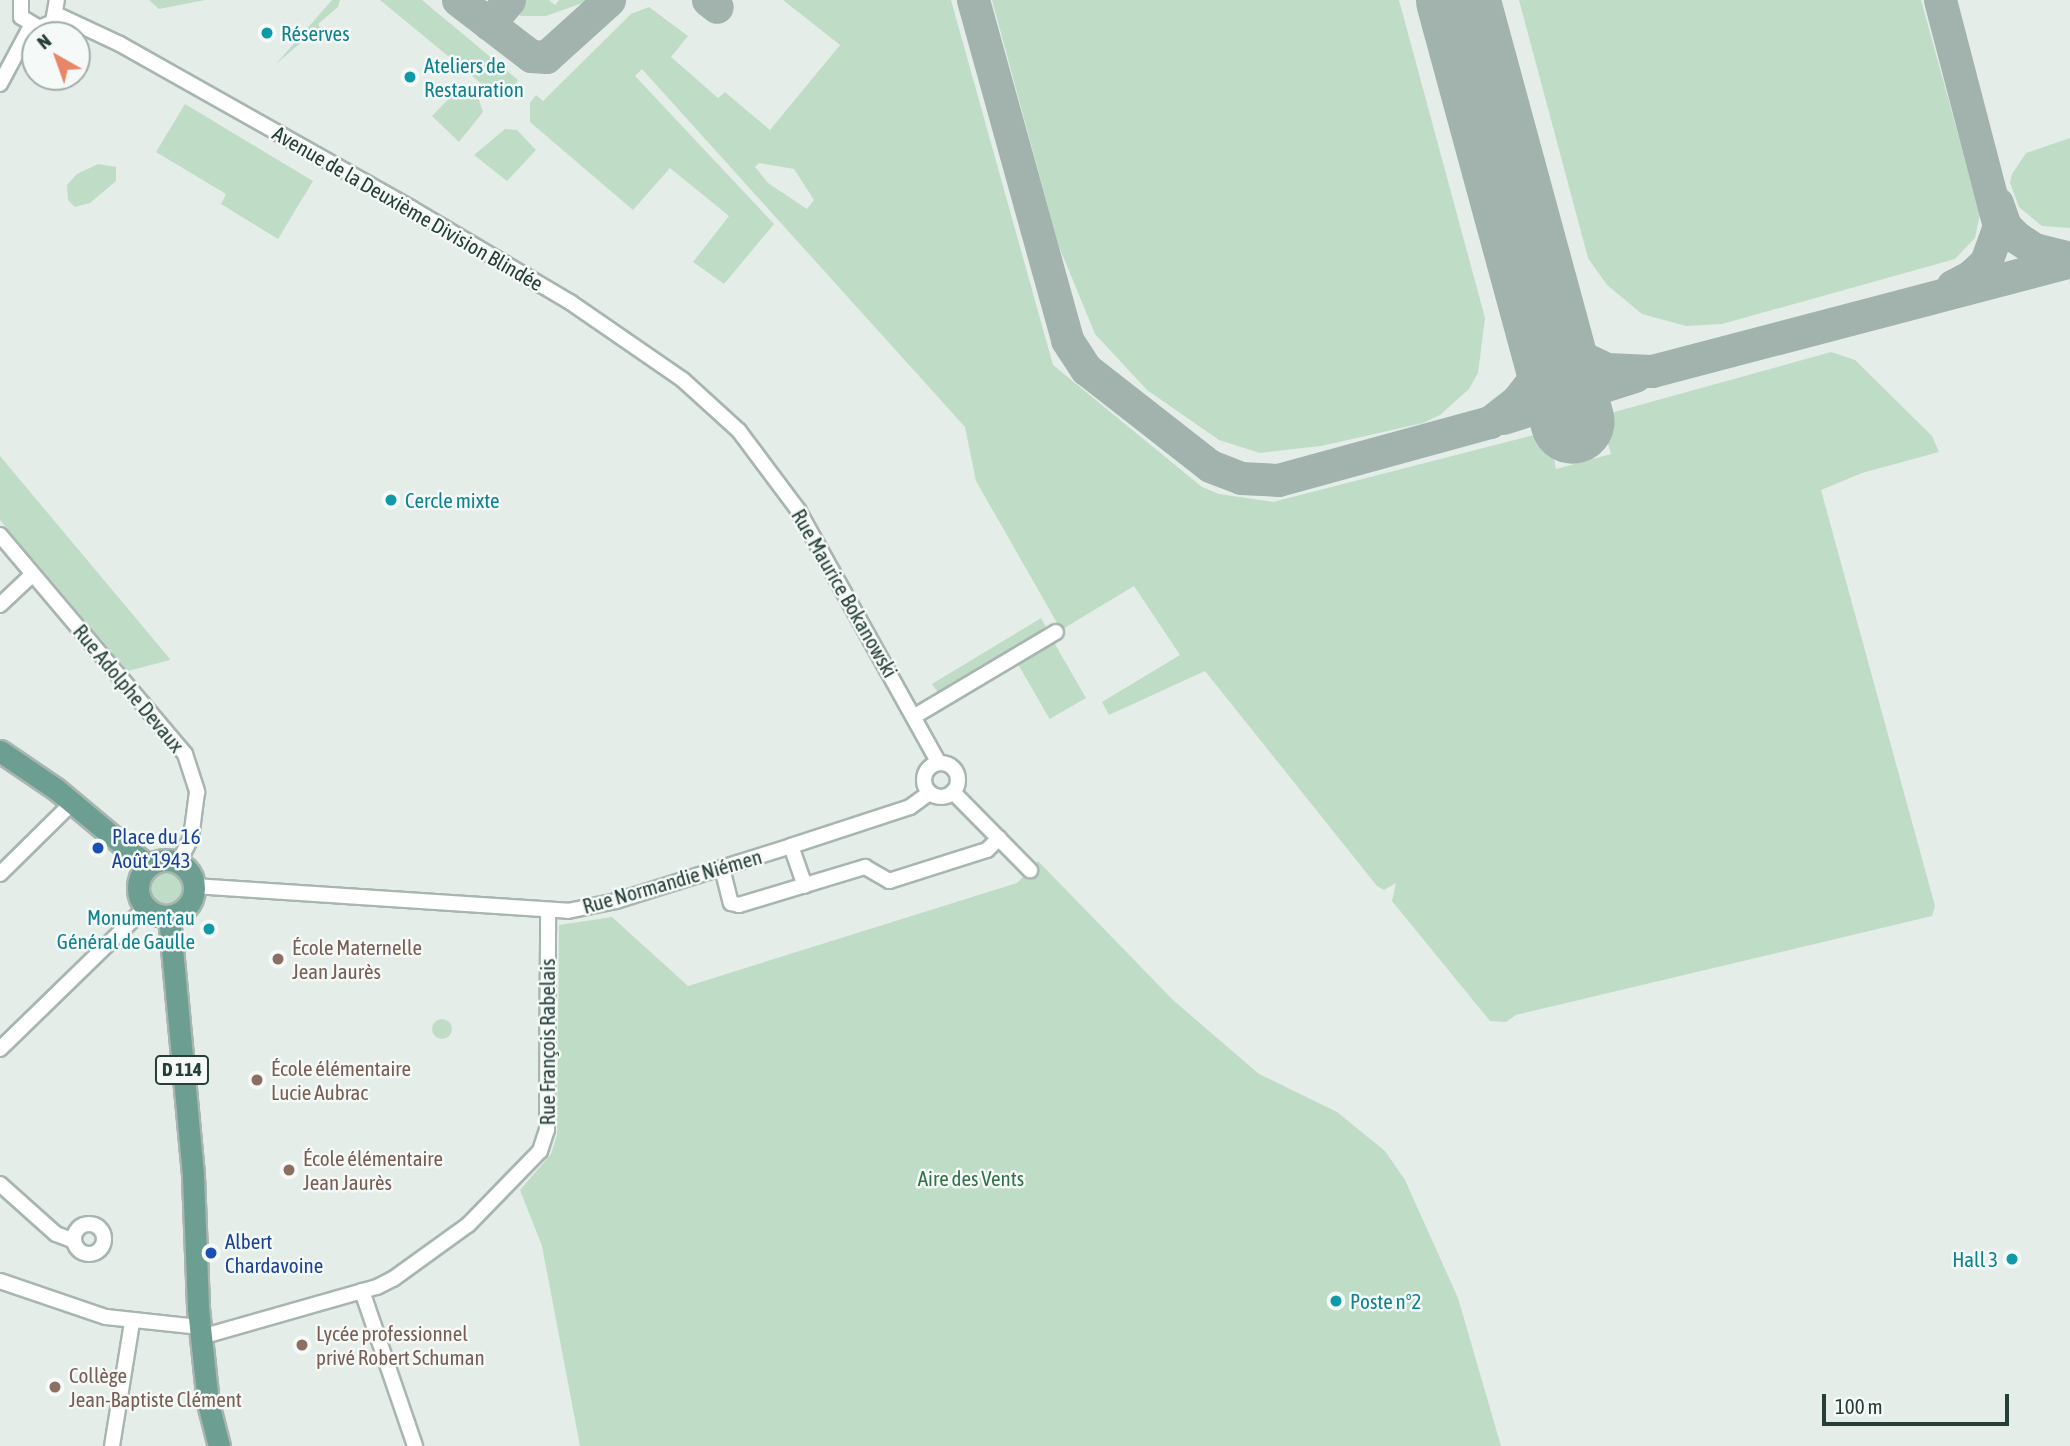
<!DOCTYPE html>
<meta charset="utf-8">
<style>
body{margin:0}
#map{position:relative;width:2070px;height:1446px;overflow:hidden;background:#e5ede9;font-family:"Asap Condensed",sans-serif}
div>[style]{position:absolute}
.green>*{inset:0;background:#bfdcc7;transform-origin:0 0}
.round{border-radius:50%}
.taxiway>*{height:33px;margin:-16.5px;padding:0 16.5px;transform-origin:16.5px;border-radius:16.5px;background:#a2b3ae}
.runway>*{height:84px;margin:-42px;padding:0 42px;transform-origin:42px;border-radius:42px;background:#a2b3ae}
.roads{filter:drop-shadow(2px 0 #a8b5b0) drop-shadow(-2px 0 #a8b5b0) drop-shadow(0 2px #a8b5b0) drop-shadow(0 -2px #a8b5b0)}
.street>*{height:14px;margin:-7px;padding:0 7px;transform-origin:7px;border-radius:7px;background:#fff}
.street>.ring{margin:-7px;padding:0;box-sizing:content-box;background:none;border:14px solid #fff;border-radius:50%}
.primary>*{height:21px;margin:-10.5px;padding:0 10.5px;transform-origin:10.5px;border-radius:10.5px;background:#6c9f92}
.primary>.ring{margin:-10.5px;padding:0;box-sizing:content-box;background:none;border:21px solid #6c9f92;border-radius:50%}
.dots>*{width:19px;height:19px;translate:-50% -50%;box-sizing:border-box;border:4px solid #f5f9f7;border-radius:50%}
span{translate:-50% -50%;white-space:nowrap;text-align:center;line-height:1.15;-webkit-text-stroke:5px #f5f9f7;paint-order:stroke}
.shield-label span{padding:2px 5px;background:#f5f9f7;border:2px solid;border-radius:5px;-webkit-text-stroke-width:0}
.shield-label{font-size:19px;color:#253e37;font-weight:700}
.culture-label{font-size:21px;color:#0d838f}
.left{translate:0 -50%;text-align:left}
.right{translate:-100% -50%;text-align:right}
.street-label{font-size:21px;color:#253e37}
.transit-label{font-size:21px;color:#164399}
.education-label{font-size:21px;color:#785e54}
.park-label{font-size:21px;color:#32724a}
.north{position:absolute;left:21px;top:21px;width:70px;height:70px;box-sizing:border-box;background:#f5f9f7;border:2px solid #a2aeaa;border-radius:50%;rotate:320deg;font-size:19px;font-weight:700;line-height:28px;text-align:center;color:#253e37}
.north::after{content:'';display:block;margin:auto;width:24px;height:32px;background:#e88767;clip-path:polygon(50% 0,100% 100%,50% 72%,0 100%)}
.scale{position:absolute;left:1822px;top:1394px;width:187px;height:32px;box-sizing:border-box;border:4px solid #253e37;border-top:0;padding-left:9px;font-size:21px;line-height:24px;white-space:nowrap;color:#253e37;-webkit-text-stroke:5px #f5f9f7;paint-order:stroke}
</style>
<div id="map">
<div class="green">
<div style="clip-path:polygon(149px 0,205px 0,159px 9px)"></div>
<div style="clip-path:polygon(332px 0,340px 0,338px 7px,318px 24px,324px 34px,304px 40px,276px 64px)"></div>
<div style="clip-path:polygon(380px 0,422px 0,518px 80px,516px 84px,501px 91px,488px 89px)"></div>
<div style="clip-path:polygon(524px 0,549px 0,555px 5px,559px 0,591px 0,546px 16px,520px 16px,517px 10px)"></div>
<div style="clip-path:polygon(evenodd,783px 0,951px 0,1053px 365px,1202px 487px,1219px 494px,1273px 502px,1549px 431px,1556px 469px,1611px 454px,1600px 416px,1831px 352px,1855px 360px,1932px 436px,1939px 452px,1862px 473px,1821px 490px,1935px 906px,1932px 916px,1516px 1015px,1506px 1022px,1490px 1021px,1392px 901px,1396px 883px,1384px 890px,1377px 886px,1205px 671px,1109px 715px,1102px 702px,1180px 655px,1134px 586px,1061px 630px,976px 481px,965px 427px,642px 69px,635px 76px,774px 224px,724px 284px,693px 262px,729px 216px,670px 168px,633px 210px,530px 122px,530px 103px,536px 95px,543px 101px,631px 14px,649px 7px,688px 36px,671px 57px,718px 98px,725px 92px,770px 130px,840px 45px,783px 0,759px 163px,794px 169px,814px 200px,807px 209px,768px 183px,755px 167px,759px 163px)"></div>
<div style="clip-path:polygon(992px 0,1399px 0,1485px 318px,1478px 373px,1469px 389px,1440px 415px,1423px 423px,1321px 446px,1260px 453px,1219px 440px,1147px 390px,1095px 334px,1058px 244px)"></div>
<div style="clip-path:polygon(1519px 0,1921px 0,1980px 214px,1975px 238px,1955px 259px,1722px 324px,1686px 326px,1642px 314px,1607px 285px,1588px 258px)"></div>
<div style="clip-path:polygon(463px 84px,478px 97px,483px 112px,459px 142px,432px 116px)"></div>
<div style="clip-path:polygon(185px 104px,313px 181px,278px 239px,221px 204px,226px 194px,156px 152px)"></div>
<div style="clip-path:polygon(505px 129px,517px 130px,536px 150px,507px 181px,474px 155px)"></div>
<div style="clip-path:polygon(2070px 138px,2070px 228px,2042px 226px,2019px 207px,2010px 183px,2012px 174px,2026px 153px)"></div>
<div style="clip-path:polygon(98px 164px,116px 167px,116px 181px,90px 203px,75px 207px,68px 200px,67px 185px,77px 174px)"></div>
<div style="clip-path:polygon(0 456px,170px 659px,170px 660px,128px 671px,0 520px)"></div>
<div style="clip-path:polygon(1041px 618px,1047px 629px,1002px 659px,940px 695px,932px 684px)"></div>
<div style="left:1052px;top:639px;width:68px;height:42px;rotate:60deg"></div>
<div style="clip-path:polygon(1038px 861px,1173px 1000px,1259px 1074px,1337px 1112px,1385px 1151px,1405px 1180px,1458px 1298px,1501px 1446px,580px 1446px,542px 1246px,520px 1190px,551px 1154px,557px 1135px,559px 925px,612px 917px,688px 986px,1017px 883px)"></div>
<div class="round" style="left:149px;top:870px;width:34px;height:34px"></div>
<div class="round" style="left:432px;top:1019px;width:20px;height:20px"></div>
</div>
<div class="taxiway">
<div style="left:458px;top:0;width:92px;rotate:37.5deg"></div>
<div style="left:531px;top:56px;width:15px;rotate:4deg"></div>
<div style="left:546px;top:57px;width:85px;rotate:-42.1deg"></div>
<div style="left:708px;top:0;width:11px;rotate:38deg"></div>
<div style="left:973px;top:0;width:353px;rotate:74.5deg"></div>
<div style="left:1067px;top:340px;width:35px;rotate:57deg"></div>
<div style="left:1086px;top:369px;width:157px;rotate:38deg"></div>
<div style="left:1210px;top:466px;width:33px;rotate:21deg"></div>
<div style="left:1241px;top:478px;width:37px;rotate:3deg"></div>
<div style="left:1278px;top:480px;width:220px;rotate:-15.3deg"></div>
<div style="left:1490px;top:422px;width:34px;rotate:-38deg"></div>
<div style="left:1517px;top:401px;width:36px;rotate:-52deg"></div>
<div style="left:1539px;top:373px;width:35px;rotate:-83deg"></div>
<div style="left:1543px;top:338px;width:41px;rotate:-95.6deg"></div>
<div style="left:1940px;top:0;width:234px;rotate:75.4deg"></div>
<div style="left:1999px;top:226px;width:38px;rotate:110deg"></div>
<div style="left:1986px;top:262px;width:21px;rotate:137deg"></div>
<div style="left:1971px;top:276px;width:21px;rotate:152deg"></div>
<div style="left:489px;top:24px;width:31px;rotate:-50deg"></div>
<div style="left:1997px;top:203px;width:24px;rotate:71deg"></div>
<div style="left:2005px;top:226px;width:16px;rotate:45deg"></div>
<div style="left:2016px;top:237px;width:22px;rotate:34deg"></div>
<div style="left:2034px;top:249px;width:37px;rotate:14deg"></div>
<div style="left:1542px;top:306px;width:35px;rotate:63deg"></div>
<div style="left:1558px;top:337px;width:28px;rotate:42deg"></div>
<div style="left:1579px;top:356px;width:31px;rotate:25deg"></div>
<div style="left:1607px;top:369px;width:45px;rotate:2.5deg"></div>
<div style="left:1652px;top:371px;width:432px;rotate:-14.7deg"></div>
<div style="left:1503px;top:418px;width:139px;rotate:-17.7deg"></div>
</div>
<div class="runway">
<div style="left:1458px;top:0;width:437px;rotate:74.8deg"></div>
</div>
<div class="roads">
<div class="street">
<div style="left:21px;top:0;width:17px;rotate:90deg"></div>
<div style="left:21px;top:17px;width:21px;rotate:31deg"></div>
<div style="left:39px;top:28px;width:15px;rotate:-23deg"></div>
<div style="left:53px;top:22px;width:22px;rotate:-80deg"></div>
<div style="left:58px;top:15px;width:68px;rotate:25.1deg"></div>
<div style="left:120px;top:44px;width:334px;rotate:29.4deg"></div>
<div style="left:411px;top:208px;width:185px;rotate:30.6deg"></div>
<div style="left:570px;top:302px;width:137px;rotate:34.6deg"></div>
<div style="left:683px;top:380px;width:76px;rotate:42.3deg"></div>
<div style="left:739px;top:431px;width:99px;rotate:53.2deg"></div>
<div style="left:798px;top:510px;width:288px;rotate:60.9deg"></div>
<div style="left:0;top:84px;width:66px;rotate:-61.9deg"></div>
<div style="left:0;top:535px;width:287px;rotate:49.8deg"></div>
<div style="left:185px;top:754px;width:40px;rotate:72deg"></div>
<div style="left:197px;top:792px;width:46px;rotate:97.4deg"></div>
<div style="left:191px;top:838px;width:27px;rotate:117deg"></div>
<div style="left:0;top:605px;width:45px;rotate:-43.2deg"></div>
<div style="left:915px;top:716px;width:164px;rotate:-30.8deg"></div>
<div class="ring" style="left:924px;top:763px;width:20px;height:20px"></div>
<div style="left:953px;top:792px;width:110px;rotate:45.4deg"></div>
<div style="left:791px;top:846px;width:42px;rotate:70.7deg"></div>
<div style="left:722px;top:868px;width:36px;rotate:76deg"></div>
<div style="left:731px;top:903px;width:8px;rotate:14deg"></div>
<div style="left:739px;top:905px;width:132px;rotate:-16.8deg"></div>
<div style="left:865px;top:867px;width:28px;rotate:30deg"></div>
<div style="left:889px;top:881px;width:103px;rotate:-17.6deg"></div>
<div style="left:987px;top:850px;width:17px;rotate:-45deg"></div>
<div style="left:0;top:874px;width:103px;rotate:-44.6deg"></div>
<div style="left:194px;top:886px;width:375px;rotate:3.8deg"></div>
<div style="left:568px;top:911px;width:49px;rotate:-11.8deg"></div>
<div style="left:616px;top:901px;width:183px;rotate:-17.4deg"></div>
<div style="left:791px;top:846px;width:125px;rotate:-18.1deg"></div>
<div style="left:910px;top:807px;width:24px;rotate:-36deg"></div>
<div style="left:0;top:1049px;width:204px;rotate:-44.2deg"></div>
<div style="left:0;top:1184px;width:75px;rotate:41.8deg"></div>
<div style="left:56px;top:1234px;width:19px;rotate:21deg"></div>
<div class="ring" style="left:74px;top:1224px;width:16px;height:16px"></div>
<div style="left:0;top:1281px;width:112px;rotate:18.8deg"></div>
<div style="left:106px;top:1317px;width:95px;rotate:6.1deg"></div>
<div style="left:362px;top:1291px;width:164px;rotate:71.1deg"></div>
<div style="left:201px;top:1337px;width:183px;rotate:-15.9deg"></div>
<div style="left:377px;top:1287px;width:18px;rotate:-27deg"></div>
<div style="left:393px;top:1279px;width:92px;rotate:-35.8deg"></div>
<div style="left:468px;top:1225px;width:103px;rotate:-45.8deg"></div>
<div style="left:540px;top:1151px;width:22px;rotate:-72deg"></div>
<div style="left:547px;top:1130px;width:217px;rotate:-89.7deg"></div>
<div style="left:112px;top:1446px;width:126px;rotate:-80.8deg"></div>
</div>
<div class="primary">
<div style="left:0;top:751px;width:68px;rotate:34.2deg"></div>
<div style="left:56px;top:789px;width:120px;rotate:39.9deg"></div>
<div class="ring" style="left:138px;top:860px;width:35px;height:35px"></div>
<div style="left:169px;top:916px;width:261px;rotate:84.7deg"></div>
<div style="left:193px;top:1176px;width:132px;rotate:87.8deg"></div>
<div style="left:198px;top:1308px;width:96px;rotate:84deg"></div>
<div style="left:208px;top:1403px;width:44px;rotate:75.7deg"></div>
</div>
</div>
<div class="dots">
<div style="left:267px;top:33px;background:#0f9aa8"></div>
<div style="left:410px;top:77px;background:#0f9aa8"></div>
<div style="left:391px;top:500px;background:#0f9aa8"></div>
<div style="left:98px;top:848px;background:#1a4fb4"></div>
<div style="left:209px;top:929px;background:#0f9aa8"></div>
<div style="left:278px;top:959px;background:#8d6e63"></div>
<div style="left:257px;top:1080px;background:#8d6e63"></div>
<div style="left:289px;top:1170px;background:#8d6e63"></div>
<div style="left:211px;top:1253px;background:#1a4fb4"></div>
<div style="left:2012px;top:1259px;background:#0f9aa8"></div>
<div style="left:1336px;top:1301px;background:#0f9aa8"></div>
<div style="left:302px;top:1345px;background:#8d6e63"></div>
<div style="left:55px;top:1387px;background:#8d6e63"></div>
</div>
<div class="shield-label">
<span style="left:182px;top:1070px">D 114</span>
</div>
<div class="culture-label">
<span class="left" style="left:281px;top:33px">Réserves</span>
<span class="left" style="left:424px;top:77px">Ateliers de<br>Restauration</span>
<span class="left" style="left:405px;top:500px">Cercle mixte</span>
<span class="right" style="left:195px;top:929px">Monument au<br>Général de Gaulle</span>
<span class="right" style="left:1998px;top:1259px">Hall 3</span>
<span class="left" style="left:1350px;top:1301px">Poste n°2</span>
</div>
<div class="street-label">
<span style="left:408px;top:208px;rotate:30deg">Avenue de la Deuxième Division Blindée</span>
<span style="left:845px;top:593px;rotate:60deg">Rue Maurice Bokanowski</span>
<span style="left:129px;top:688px;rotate:50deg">Rue Adolphe Devaux</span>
<span style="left:672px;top:881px;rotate:-16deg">Rue Normandie Niémen</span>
<span style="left:547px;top:1042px;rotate:-90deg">Rue François Rabelais</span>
</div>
<div class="transit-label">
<span class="left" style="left:112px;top:848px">Place du 16<br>Août 1943</span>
<span class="left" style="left:225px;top:1253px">Albert<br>Chardavoine</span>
</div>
<div class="education-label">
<span class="left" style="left:292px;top:959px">École Maternelle<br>Jean Jaurès</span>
<span class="left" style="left:271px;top:1080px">École élémentaire<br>Lucie Aubrac</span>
<span class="left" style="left:303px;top:1170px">École élémentaire<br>Jean Jaurès</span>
<span class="left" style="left:316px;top:1345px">Lycée professionnel<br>privé Robert Schuman</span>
<span class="left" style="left:69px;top:1387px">Collège<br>Jean-Baptiste Clément</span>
</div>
<div class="park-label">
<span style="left:971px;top:1178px">Aire des Vents</span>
</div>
<div class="north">N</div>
<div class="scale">100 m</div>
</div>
